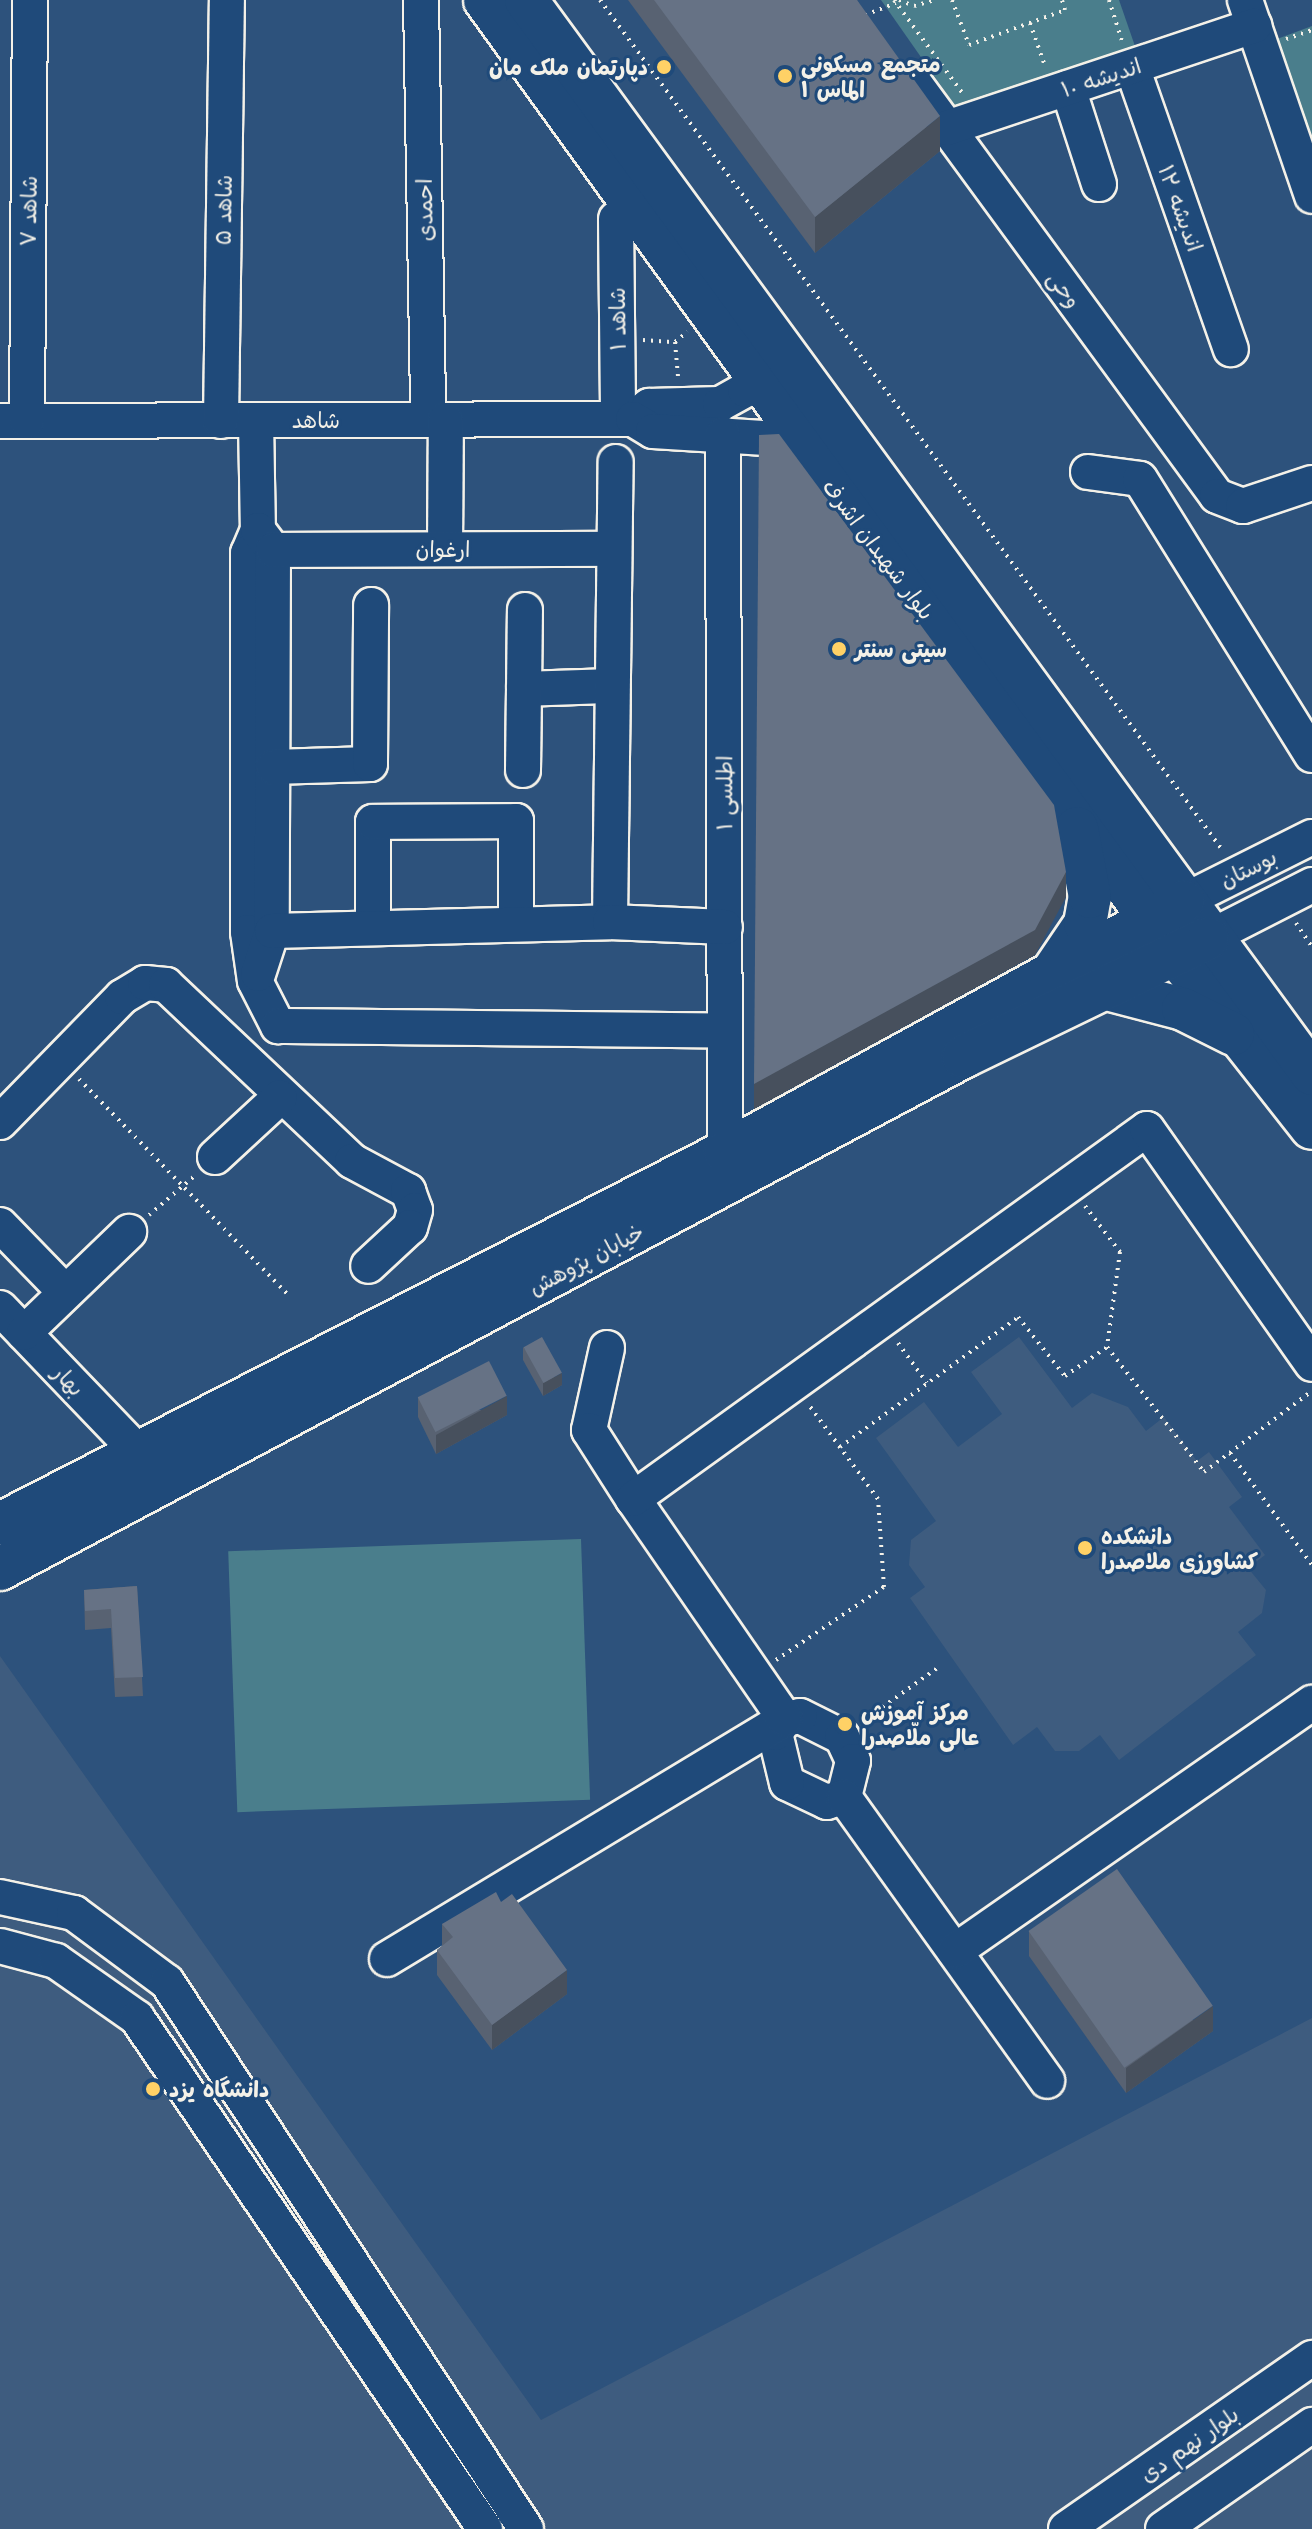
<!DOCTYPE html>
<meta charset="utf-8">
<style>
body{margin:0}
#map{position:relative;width:1312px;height:2529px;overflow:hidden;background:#2d527c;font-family:Mali,"Playpen Sans Arabic",sans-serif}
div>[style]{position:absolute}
.built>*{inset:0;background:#3e5c7f}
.green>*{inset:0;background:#4a7e8c;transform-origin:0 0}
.path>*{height:4px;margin-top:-2px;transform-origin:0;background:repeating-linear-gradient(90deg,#f4f1e8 0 2px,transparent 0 8px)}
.roads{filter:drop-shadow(2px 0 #f4f1e8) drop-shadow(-2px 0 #f4f1e8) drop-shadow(0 2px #f4f1e8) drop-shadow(0 -2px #f4f1e8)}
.minor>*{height:34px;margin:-17px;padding:0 17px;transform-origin:17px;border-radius:17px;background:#1f4a7a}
.major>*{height:42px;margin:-21px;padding:0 21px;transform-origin:21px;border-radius:21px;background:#1f4a7a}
.wall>*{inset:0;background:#586272}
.shaded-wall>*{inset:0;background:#47505d}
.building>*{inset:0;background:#667285;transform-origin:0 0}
.dots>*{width:22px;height:22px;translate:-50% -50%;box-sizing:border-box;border:4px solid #1f4a7a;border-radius:50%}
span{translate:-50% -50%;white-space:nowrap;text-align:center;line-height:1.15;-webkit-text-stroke:6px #1f4a7a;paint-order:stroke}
.poi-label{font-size:22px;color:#f4f1e8;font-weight:700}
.left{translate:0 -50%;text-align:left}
.right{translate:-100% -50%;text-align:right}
.street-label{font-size:22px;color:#f4f1e8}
</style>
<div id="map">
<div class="built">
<div style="clip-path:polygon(1019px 1337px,1072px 1408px,1092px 1393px,1128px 1407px,1146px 1431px,1164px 1417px,1197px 1461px,1209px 1452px,1242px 1497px,1229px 1507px,1265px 1555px,1248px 1568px,1266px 1590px,1262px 1613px,1238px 1632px,1256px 1655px,1119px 1760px,1100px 1735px,1079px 1751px,1055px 1751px,1037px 1727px,1013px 1745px,910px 1598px,925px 1587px,909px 1565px,911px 1540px,936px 1521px,876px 1438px,924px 1402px,958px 1447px,1002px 1414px,971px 1372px)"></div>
<div style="clip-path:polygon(0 1656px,541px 2420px,1312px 2018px,1312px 2529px,0 2529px)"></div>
</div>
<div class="green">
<div style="clip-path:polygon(881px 0,1119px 0,1136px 49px,958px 110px)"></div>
<div style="clip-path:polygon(1312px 26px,1312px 139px,1277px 39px)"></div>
<div style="left:581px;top:1539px;width:261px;height:353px;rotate:88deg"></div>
</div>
<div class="path">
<div style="left:600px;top:0;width:1055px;rotate:53.79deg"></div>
<div style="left:894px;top:0;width:117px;rotate:53.7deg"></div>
<div style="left:899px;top:0;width:16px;rotate:22deg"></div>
<div style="left:914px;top:6px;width:22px;rotate:-16deg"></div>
<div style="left:952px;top:0;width:48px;rotate:69.3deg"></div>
<div style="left:969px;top:45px;width:102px;rotate:-20deg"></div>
<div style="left:1065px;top:10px;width:10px;rotate:-107deg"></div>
<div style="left:1109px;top:0;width:43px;rotate:72.4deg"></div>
<div style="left:865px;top:15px;width:33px;rotate:-21deg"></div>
<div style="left:1030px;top:23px;width:46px;rotate:70.8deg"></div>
<div style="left:1286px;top:39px;width:28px;rotate:-19deg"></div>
<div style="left:643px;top:340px;width:32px;rotate:4deg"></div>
<div style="left:675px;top:342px;width:16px;rotate:-40deg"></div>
<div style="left:675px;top:342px;width:38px;rotate:85deg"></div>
<div style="left:1296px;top:923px;width:29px;rotate:56deg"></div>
<div style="left:79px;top:1079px;width:302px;rotate:45.9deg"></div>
<div style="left:1085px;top:1206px;width:58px;rotate:52.7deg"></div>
<div style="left:1120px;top:1252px;width:96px;rotate:97.8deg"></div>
<div style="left:149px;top:1215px;width:63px;rotate:-40.5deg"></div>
<div style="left:898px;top:1343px;width:49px;rotate:54.1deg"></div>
<div style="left:840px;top:1447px;width:220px;rotate:-36.1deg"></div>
<div style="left:1018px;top:1317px;width:75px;rotate:51.5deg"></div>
<div style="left:1065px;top:1376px;width:51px;rotate:-34.6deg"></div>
<div style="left:1107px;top:1347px;width:158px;rotate:52.2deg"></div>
<div style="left:1204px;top:1472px;width:135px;rotate:-36.9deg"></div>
<div style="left:1230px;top:1453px;width:139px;rotate:53.8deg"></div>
<div style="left:776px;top:1660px;width:130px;rotate:-34.1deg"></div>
<div style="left:884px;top:1587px;width:88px;rotate:-93.9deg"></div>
<div style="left:878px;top:1499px;width:117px;rotate:-126.3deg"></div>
<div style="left:863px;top:1721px;width:95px;rotate:-35.5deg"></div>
</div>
<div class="roads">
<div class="minor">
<div style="left:421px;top:0;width:420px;rotate:89deg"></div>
<div style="left:1245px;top:0;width:207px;rotate:71.1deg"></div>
<div style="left:1132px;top:67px;width:299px;rotate:70.7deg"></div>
<div style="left:913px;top:81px;width:514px;rotate:53.78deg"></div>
<div style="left:1217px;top:496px;width:28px;rotate:21deg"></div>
<div style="left:1243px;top:506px;width:73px;rotate:-18.4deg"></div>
<div style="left:1068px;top:88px;width:101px;rotate:72.1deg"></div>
<div style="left:947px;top:128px;width:324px;rotate:-18.4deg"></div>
<div style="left:616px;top:219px;width:200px;rotate:89.4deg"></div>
<div style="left:633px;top:419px;width:21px;rotate:-39deg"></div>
<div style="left:649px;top:406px;width:71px;rotate:-1.6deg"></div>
<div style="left:720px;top:404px;width:29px;rotate:-29deg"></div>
<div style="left:745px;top:390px;width:18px;rotate:-61deg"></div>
<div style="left:256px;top:420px;width:110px;rotate:89deg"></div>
<div style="left:258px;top:530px;width:25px;rotate:113deg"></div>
<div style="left:248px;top:553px;width:379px;rotate:90deg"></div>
<div style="left:248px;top:932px;width:49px;rotate:81.9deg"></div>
<div style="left:255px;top:981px;width:51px;rotate:62.9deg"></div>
<div style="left:278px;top:1026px;width:447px;rotate:0.6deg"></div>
<div style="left:0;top:421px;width:633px;rotate:-0.18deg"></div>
<div style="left:633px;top:419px;width:23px;rotate:31deg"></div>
<div style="left:653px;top:431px;width:145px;rotate:3.6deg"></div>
<div style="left:27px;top:421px;width:421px;rotate:-89.6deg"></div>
<div style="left:221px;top:421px;width:421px;rotate:-89.2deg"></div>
<div style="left:723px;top:434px;width:718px;rotate:89.84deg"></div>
<div style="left:1088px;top:472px;width:52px;rotate:7.7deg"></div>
<div style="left:1140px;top:479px;width:325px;rotate:58.1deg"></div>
<div style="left:258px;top:530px;width:25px;rotate:53deg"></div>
<div style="left:273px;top:550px;width:381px;rotate:90.2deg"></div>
<div style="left:272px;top:931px;width:45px;rotate:108deg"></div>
<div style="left:445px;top:549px;width:129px;rotate:-89.6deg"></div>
<div style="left:273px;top:550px;width:340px;rotate:-0.2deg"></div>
<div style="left:524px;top:689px;width:87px;rotate:-2deg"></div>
<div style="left:273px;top:767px;width:97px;rotate:-1.8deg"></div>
<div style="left:370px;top:764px;width:159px;rotate:-89.6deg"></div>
<div style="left:523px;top:770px;width:160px;rotate:-89.3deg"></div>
<div style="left:1184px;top:901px;width:143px;rotate:-26.6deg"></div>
<div style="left:610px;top:922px;width:460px;rotate:-89.3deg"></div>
<div style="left:373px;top:927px;width:105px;rotate:-90deg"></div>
<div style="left:373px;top:822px;width:143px;rotate:-0.4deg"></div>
<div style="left:516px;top:821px;width:103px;rotate:90deg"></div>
<div style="left:272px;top:931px;width:338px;rotate:-1.5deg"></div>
<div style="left:610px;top:922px;width:115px;rotate:2.5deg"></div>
<div style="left:1208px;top:938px;width:117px;rotate:-27deg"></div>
<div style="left:0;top:1122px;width:175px;rotate:-45.7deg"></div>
<div style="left:122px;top:997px;width:27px;rotate:-31deg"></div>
<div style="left:145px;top:983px;width:21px;rotate:5deg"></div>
<div style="left:166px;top:985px;width:256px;rotate:43.4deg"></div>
<div style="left:352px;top:1161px;width:64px;rotate:28.2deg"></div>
<div style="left:408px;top:1191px;width:20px;rotate:70deg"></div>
<div style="left:415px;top:1210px;width:18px;rotate:106deg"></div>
<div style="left:410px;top:1227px;width:57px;rotate:137.1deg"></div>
<div style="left:215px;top:1157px;width:88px;rotate:-42.7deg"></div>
<div style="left:0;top:1225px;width:93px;rotate:45.9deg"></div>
<div style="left:0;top:1308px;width:198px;rotate:46.2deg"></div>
<div style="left:24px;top:1333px;width:146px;rotate:-43.9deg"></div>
<div style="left:607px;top:1348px;width:84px;rotate:102.4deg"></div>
<div style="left:589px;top:1430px;width:82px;rotate:57.5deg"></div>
<div style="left:800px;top:1716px;width:47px;rotate:26.6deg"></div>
<div style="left:842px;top:1737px;width:26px;rotate:65deg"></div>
<div style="left:853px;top:1761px;width:37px;rotate:104deg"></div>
<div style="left:844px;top:1797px;width:18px;rotate:164deg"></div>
<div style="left:827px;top:1802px;width:44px;rotate:-154.6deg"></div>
<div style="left:787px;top:1783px;width:51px;rotate:-103.5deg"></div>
<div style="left:775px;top:1733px;width:17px;rotate:-54deg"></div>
<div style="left:785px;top:1719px;width:15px;rotate:-11deg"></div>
<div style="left:844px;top:1797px;width:349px;rotate:54.4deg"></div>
<div style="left:0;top:1897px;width:76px;rotate:12.2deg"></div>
<div style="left:74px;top:1913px;width:116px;rotate:36.6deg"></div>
<div style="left:167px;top:1982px;width:654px;rotate:56.72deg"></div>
<div style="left:0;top:1946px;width:58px;rotate:15deg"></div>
<div style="left:56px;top:1961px;width:99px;rotate:35.1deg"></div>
<div style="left:137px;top:2018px;width:618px;rotate:55.74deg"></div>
<div style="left:955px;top:1951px;width:435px;rotate:-34.8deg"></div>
<div style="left:387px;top:1959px;width:465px;rotate:-31.1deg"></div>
<div style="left:785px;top:1719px;width:267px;rotate:-124.6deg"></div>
<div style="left:633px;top:1499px;width:633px;rotate:-35.75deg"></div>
<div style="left:1147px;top:1129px;width:287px;rotate:54.9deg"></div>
<div style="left:1066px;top:2529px;width:300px;rotate:-34.8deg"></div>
<div style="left:1163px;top:2529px;width:182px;rotate:-34.9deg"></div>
</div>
<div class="major">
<div style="left:485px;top:0;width:1177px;rotate:54.12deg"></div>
<div style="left:1175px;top:954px;width:221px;rotate:51.8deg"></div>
<div style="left:526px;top:0;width:1331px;rotate:53.8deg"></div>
<div style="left:1054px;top:970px;width:55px;rotate:-56deg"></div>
<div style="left:1085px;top:924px;width:27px;rotate:-80deg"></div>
<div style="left:1090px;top:897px;width:70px;rotate:-100.7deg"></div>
<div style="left:1103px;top:988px;width:83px;rotate:14.7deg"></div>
<div style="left:1183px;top:1009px;width:56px;rotate:26.6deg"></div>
<div style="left:0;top:1524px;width:815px;rotate:-27.16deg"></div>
<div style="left:725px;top:1152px;width:523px;rotate:-28.67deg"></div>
<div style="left:0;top:1569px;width:1091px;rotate:-28deg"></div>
<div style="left:963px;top:1057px;width:272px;rotate:-25.9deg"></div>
</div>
</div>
<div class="wall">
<div style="clip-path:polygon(628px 0,857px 0,940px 151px,815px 253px)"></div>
<div style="clip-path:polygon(523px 1347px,562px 1385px,543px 1396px,523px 1360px)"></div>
<div style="clip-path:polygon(418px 1398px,507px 1415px,436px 1454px,418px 1417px)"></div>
<div style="clip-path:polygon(137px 1586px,143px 1696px,115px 1697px,111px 1628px,85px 1630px,84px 1590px)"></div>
<div style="clip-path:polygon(501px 1902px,567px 1994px,492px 2050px,437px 1975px,437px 1950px,442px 1946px,442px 1924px)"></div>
<div style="clip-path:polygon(1029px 1931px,1213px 2031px,1126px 2093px,1029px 1956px)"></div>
</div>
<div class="shaded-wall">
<div style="clip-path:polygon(940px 116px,940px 151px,815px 253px,815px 217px)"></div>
<div style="clip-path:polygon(1066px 872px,1066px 897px,1035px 955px,754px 1109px,754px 1084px)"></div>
<div style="clip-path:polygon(562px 1373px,562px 1385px,543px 1396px,543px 1383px)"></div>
<div style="clip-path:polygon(507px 1396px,507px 1415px,436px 1454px,436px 1435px)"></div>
<div style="clip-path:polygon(567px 1970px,567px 1994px,492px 2050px,492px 2025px)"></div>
<div style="clip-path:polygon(1213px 2006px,1213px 2031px,1126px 2093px,1126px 2068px)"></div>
</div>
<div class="building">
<div style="clip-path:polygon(654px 0,857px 0,940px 116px,815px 217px)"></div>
<div style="clip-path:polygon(779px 434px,1054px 805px,1066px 872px,1035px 930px,754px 1084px,759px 435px)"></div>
<div style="left:542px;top:1337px;width:41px;height:21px;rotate:61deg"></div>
<div style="left:489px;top:1361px;width:39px;height:80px;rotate:63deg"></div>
<div style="clip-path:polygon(137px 1586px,143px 1677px,115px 1678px,111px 1609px,85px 1611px,84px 1590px)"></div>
<div style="left:1117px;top:1869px;width:167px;height:108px;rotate:55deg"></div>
<div style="clip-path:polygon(496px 1892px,501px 1902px,512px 1894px,567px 1970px,492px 2025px,437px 1950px,453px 1937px,442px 1924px)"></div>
</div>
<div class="dots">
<div style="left:664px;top:67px;background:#ffd166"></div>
<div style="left:785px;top:76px;background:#ffd166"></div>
<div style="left:839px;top:649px;background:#ffd166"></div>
<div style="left:1085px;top:1548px;background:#ffd166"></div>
<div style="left:845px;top:1724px;background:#ffd166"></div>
<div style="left:153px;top:2089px;background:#ffd166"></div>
</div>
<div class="poi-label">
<span class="left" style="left:801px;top:76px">متجمع مسکونی<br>الماس ۱</span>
<span class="right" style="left:648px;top:67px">دپارتمان ملک مان</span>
<span class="left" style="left:855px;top:649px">سیتی سنتر</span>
<span class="left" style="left:1101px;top:1548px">دانشکده<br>کشاورزی ملاصدرا</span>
<span class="left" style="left:861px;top:1724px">مرکز آموزش<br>عالی ملّاصدرا</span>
<span class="left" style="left:169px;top:2089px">دانشگاه یزد</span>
</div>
<div class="street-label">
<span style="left:1101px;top:77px;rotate:-18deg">اندیشه ۱۰</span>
<span style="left:1181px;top:208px;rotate:70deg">اندیشه ۱۲</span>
<span style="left:223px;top:210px;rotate:-89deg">شاهد ۵</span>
<span style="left:424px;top:210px;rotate:-91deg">احمدی</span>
<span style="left:28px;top:211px;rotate:-89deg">شاهد ۷</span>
<span style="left:1065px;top:289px;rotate:54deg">وحی</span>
<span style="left:617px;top:319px;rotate:-91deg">شاهد ۱</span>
<span style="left:316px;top:420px">شاهد</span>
<span style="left:443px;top:549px">ارغوان</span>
<span style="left:879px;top:549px;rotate:53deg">بلوار شهیدان اشرف</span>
<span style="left:724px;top:793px;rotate:-90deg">اطلسی ۱</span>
<span style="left:1248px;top:868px;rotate:-26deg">بوستان</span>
<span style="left:586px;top:1259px;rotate:-28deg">خیابان پژوهش</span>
<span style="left:69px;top:1380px;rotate:46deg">بهار</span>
<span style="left:1189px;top:2444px;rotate:-35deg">بلوار نهم دی</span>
</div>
</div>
